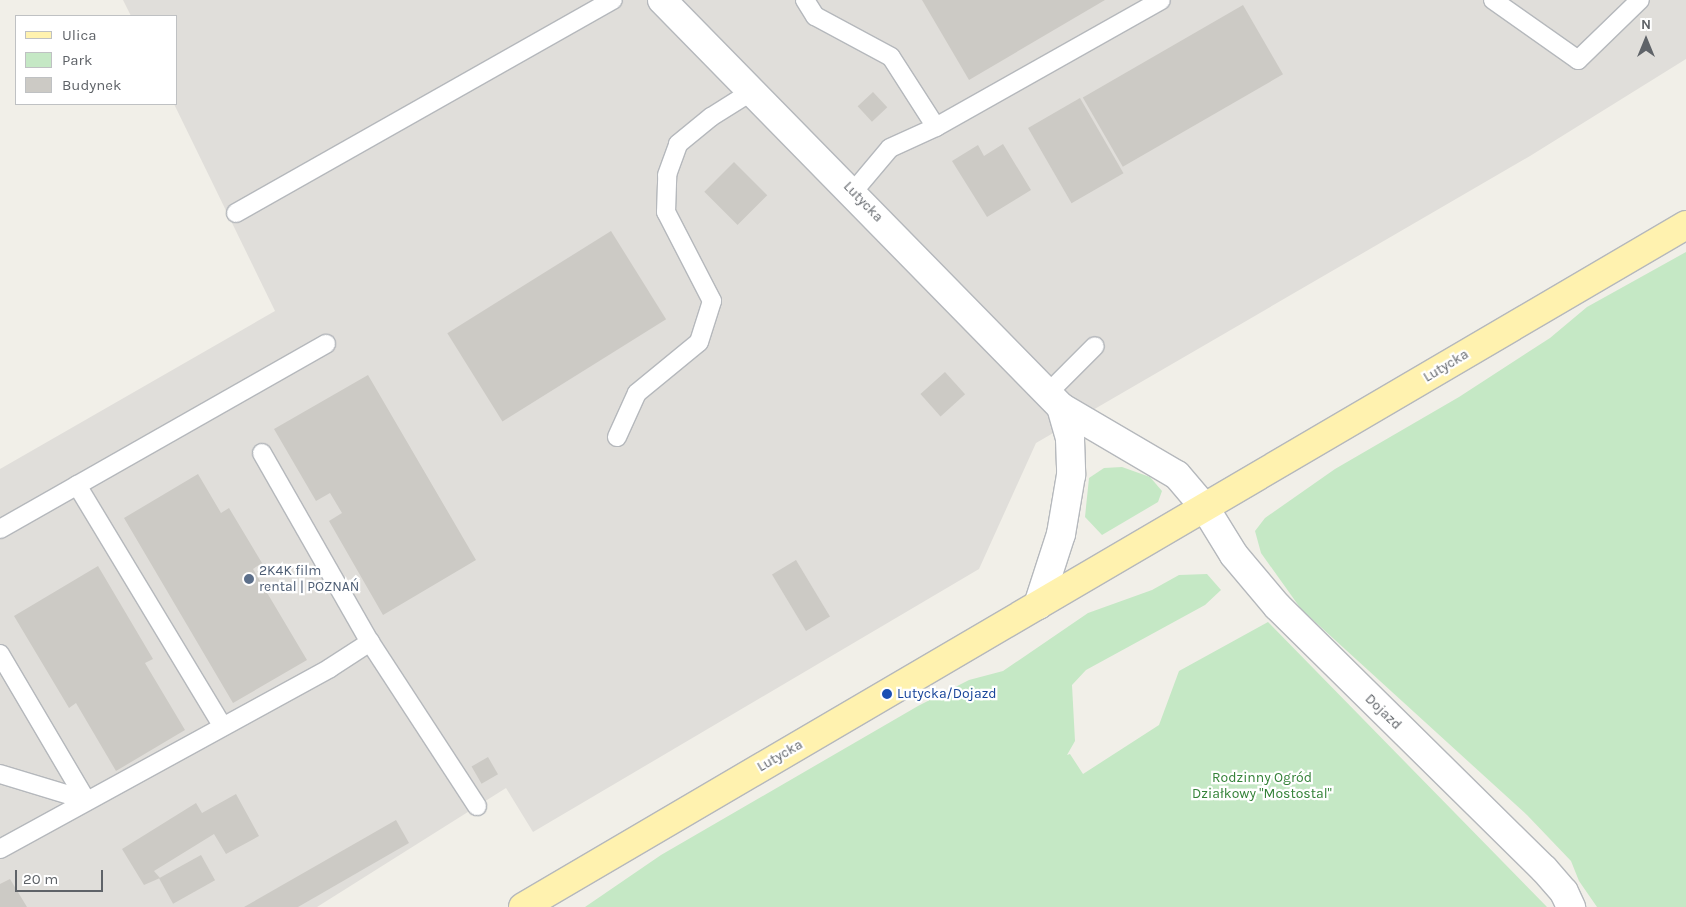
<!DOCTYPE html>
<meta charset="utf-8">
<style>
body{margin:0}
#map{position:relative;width:1686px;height:907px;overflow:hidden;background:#f1efe8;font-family:Karla,sans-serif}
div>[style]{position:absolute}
.industrial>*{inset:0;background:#e0deda}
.green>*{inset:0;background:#c5e8c5}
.building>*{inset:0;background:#cccac5;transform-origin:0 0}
.roads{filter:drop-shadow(1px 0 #b5b8bc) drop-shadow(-1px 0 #b5b8bc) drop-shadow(0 1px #b5b8bc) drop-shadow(0 -1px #b5b8bc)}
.service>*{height:18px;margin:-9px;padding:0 9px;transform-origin:9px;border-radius:9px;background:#fff}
.minor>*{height:28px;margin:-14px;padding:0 14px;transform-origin:14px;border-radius:14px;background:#fff}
.primary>*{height:28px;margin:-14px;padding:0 14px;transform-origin:14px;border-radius:14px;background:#fff2af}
.dots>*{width:14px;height:14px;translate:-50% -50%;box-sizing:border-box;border:2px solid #fff;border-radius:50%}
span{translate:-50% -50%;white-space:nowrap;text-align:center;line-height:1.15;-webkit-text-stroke:4.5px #fff;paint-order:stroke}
.street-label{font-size:14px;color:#5f6368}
.service-label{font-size:14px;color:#4e5e75}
.left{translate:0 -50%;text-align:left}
.transit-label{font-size:14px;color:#164399}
.park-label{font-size:14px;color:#348238}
.legend{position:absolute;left:15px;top:15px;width:162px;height:90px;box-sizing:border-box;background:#fff;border:1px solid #bfc1c3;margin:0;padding:6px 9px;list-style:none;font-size:15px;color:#5f6368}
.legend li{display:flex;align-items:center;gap:10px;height:25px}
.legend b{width:25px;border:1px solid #bfc1c3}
.north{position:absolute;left:1621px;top:15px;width:50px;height:50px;-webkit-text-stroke:4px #fff;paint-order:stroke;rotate:0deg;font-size:14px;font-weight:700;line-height:20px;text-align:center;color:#5f6368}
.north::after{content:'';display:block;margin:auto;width:18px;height:22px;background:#5f6368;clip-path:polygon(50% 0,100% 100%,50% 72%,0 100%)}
.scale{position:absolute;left:15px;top:870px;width:88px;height:22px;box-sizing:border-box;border:2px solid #5f6368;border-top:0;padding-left:6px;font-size:15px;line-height:18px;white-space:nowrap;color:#5f6368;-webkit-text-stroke:4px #fff;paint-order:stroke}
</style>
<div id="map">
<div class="industrial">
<div style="clip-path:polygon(123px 0,1686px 0,1686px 59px,1530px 156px,1036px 443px,979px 569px,533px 832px,506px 788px,317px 907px,0 907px,0 469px,275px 311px,174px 104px,176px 104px,176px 16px,131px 16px)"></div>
</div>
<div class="green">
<div style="clip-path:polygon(1686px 252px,1686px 907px,1597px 907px,1579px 881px,1571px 861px,1527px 815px,1301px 609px,1261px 553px,1255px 531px,1265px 518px,1335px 469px,1459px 397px,1550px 338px,1587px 307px)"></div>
<div style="clip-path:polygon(1122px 467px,1150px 477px,1162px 491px,1158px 502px,1102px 535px,1085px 517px,1089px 478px,1104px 468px)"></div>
<div style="clip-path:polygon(1207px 574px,1221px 590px,1205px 605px,1086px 670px,1072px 685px,1075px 741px,1067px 755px,1070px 754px,1083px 774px,1159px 725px,1179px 671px,1268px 622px,1547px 907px,585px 907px,661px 855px,918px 706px,969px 680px,1003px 671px,1088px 613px,1152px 590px,1179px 575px)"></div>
</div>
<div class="building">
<div style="clip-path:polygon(922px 0,1105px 0,969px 80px)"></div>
<div style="left:1243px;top:5px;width:80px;height:185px;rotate:60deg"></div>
<div style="left:873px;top:92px;width:21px;height:21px;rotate:47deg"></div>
<div style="left:1080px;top:98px;width:87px;height:60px;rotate:60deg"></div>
<div style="clip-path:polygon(1003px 144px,1031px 190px,987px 217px,952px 161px,978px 145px,984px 156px)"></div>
<div style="left:734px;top:162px;width:47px;height:42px;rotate:45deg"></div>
<div style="left:611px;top:231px;width:104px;height:193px;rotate:58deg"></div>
<div style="left:945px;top:372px;width:30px;height:33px;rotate:48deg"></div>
<div style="clip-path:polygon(368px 375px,476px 560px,383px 615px,329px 521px,342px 513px,330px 493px,316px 501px,274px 429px)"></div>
<div style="clip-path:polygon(198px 474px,221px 513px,229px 508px,262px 563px,253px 569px,307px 660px,233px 703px,124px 518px)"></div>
<div style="left:796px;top:560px;width:66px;height:28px;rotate:59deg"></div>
<div style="clip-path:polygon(98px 566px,153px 659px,145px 663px,185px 730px,116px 771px,76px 703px,69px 708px,14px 616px)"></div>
<div style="left:488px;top:757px;width:20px;height:19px;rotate:60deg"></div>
<div style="clip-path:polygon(236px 794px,259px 836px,226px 854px,214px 834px,154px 871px,160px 878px,144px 885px,122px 849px,196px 803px,202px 813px)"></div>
<div style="clip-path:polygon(396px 820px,409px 843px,298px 907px,244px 907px)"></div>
<div style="left:201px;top:855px;width:29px;height:48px;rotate:61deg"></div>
<div style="clip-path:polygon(10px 879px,27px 907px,0 907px,0 884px)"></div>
</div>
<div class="roads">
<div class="service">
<div style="left:805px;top:0;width:19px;rotate:58deg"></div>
<div style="left:815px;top:16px;width:86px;rotate:28.3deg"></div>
<div style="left:891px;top:57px;width:83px;rotate:57.3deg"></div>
<div style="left:1493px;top:0;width:104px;rotate:35.2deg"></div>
<div style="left:1578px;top:60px;width:86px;rotate:-44.1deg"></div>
<div style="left:853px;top:192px;width:57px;rotate:-49.9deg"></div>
<div style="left:890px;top:148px;width:51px;rotate:-24.5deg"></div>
<div style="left:936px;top:127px;width:258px;rotate:-29.4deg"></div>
<div style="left:236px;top:213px;width:433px;rotate:-29.5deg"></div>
<div style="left:1048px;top:393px;width:66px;rotate:-45deg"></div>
<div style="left:617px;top:437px;width:48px;rotate:-65.6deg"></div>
<div style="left:637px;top:393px;width:80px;rotate:-39.4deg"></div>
<div style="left:699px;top:342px;width:43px;rotate:-72.4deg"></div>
<div style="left:712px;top:301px;width:100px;rotate:-117.3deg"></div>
<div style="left:666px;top:212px;width:37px;rotate:-88deg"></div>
<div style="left:667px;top:175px;width:33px;rotate:-70deg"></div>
<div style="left:678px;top:144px;width:43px;rotate:-39.3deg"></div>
<div style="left:711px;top:117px;width:51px;rotate:-32.1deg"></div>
<div style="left:262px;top:453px;width:218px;rotate:60.3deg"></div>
<div style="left:370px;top:642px;width:196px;rotate:56.9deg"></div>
<div style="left:77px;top:485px;width:280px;rotate:58.9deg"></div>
<div style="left:0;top:529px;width:375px;rotate:-29.6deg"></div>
<div style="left:0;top:654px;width:169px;rotate:59.5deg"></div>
<div style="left:0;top:774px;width:90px;rotate:16.8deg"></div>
<div style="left:0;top:849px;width:376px;rotate:-28.7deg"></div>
<div style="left:330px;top:668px;width:48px;rotate:-33deg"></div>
</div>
<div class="minor">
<div style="left:662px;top:0;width:570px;rotate:45.57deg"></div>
<div style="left:1061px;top:407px;width:33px;rotate:74deg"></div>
<div style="left:1070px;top:439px;width:36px;rotate:88deg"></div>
<div style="left:1071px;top:475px;width:60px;rotate:99.6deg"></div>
<div style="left:1061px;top:534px;width:75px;rotate:107.9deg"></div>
<div style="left:1061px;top:407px;width:134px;rotate:30.4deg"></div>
<div style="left:1177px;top:475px;width:43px;rotate:49.7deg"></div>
<div style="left:1205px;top:508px;width:55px;rotate:58.3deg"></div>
<div style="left:1234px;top:555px;width:67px;rotate:49.9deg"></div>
<div style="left:1277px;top:606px;width:375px;rotate:44.6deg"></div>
<div style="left:1544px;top:869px;width:30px;rotate:49deg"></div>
<div style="left:1564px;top:892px;width:17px;rotate:65deg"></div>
</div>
<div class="primary">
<div style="left:523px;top:907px;width:1348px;rotate:-30.39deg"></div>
</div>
</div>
<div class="dots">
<div style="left:249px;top:579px;background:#5c6f8a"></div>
<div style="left:887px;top:694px;background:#1a4fb4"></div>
</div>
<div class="street-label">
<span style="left:863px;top:202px;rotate:46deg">Lutycka</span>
<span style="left:1446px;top:366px;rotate:-31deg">Lutycka</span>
<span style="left:1383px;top:712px;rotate:44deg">Dojazd</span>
<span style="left:780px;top:756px;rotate:-30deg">Lutycka</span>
</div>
<div class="service-label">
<span class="left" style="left:259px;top:579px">2K4K film<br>rental | POZNAŃ</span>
</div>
<div class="transit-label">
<span class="left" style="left:897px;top:694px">Lutycka/Dojazd</span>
</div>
<div class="park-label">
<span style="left:1262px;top:786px">Rodzinny Ogród<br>Działkowy "Mostostal"</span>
</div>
<ul class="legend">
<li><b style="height:6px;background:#fff2af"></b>Ulica</li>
<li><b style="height:14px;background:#c5e8c5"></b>Park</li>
<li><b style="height:14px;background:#cccac5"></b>Budynek</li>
</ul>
<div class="north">N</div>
<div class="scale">20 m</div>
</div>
